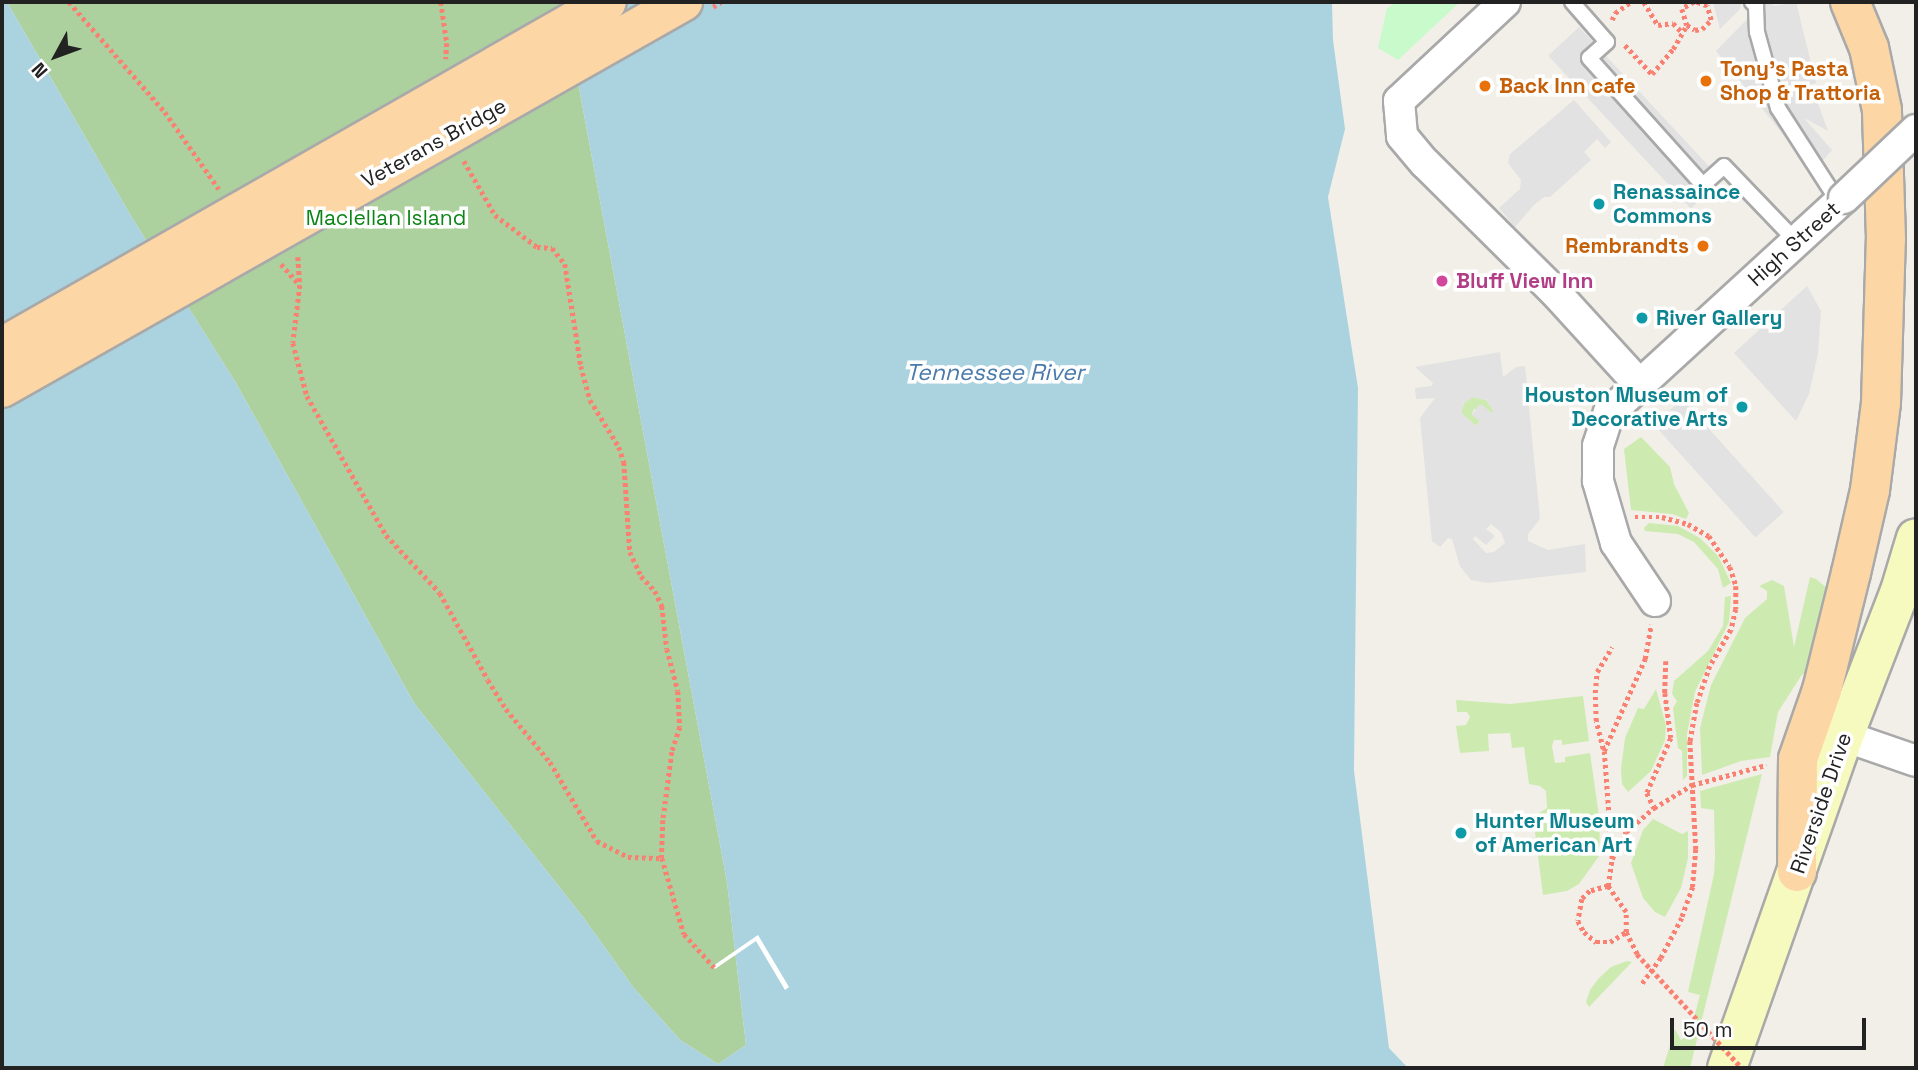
<!DOCTYPE html>
<style>
body{margin:0}
#map{position:relative;width:1918px;height:1070px;overflow:hidden;background:#f2efe9;font-family:"Space Grotesk",sans-serif}
div>[style]{position:absolute}
.grass>*{inset:0;background:#cdebb0}
.forest>*{inset:0;background:#add19e}
.park>*{inset:0;background:#c8facc}
.parking>*{inset:0;background:#e2e2e2;transform-origin:0 0}
.water>*{inset:0;background:#aad3df}
.pier>*{inset:0;background:#fff}
.path>*{height:4.5px;margin-top:-2.25px;transform-origin:0;background:repeating-linear-gradient(90deg,#fa8072 0 3.5px,transparent 0 7px)}
.roads{filter:drop-shadow(2px 0 #a9a9a9) drop-shadow(-2px 0 #a9a9a9) drop-shadow(0 2px #a9a9a9) drop-shadow(0 -2px #a9a9a9)}
.service>*{height:14px;margin:-7px;padding:0 7px;transform-origin:7px;border-radius:7px;background:#fff}
.minor>*{height:30px;margin:-15px;padding:0 15px;transform-origin:15px;border-radius:15px;background:#fff}
.secondary>*{height:38px;margin:-19px;padding:0 19px;transform-origin:19px;border-radius:19px;background:#f7fabf}
.primary>*{height:38px;margin:-19px;padding:0 19px;transform-origin:19px;border-radius:19px;background:#fcd6a4}
.path-bridge>*{height:4.5px;margin-top:-2.25px;transform-origin:0;background:repeating-linear-gradient(90deg,#fa8072 0 3.5px,transparent 0 7px)}
.bridges{filter:drop-shadow(2px 0 #a9a9a9) drop-shadow(-2px 0 #a9a9a9) drop-shadow(0 2px #a9a9a9) drop-shadow(0 -2px #a9a9a9)}
.minor-bridge>*{height:30px;margin:-15px;padding:0 15px;transform-origin:15px;border-radius:15px;background:#fff}
.primary-bridge>*{height:38px;margin:-19px;padding:0 19px;transform-origin:19px;border-radius:19px;background:#fcd6a4}
.dots>*{width:19px;height:19px;translate:-50% -50%;box-sizing:border-box;border:4px solid #fff;border-radius:50%}
span{translate:-50% -50%;white-space:nowrap;text-align:center;line-height:1.15;-webkit-text-stroke:7px #fff;paint-order:stroke}
.food-label{font-size:21px;color:#c56008;font-weight:700}
.left{translate:0 -50%;text-align:left}
.right{translate:-100% -50%;text-align:right}
.street-label{font-size:21px;color:#222}
.culture-label{font-size:21px;color:#0d838f;font-weight:700}
.park-label{font-size:21px;color:#0c8416}
.hotel-label{font-size:21px;color:#b23c85;font-weight:700}
.water-label{font-size:23px;color:#4a7aab;font-style:italic}
.frame{position:absolute;inset:0;border:4px solid #222;pointer-events:none}
.north{position:absolute;left:21px;top:21px;width:70px;height:70px;-webkit-text-stroke:5px #fff;paint-order:stroke;rotate:229deg;font-size:19px;font-weight:700;line-height:28px;text-align:center;color:#222}
.north::after{content:'';display:block;margin:auto;width:24px;height:32px;background:#222;clip-path:polygon(50% 0,100% 100%,50% 72%,0 100%)}
.scale{position:absolute;left:1670px;top:1018px;width:196px;height:32px;box-sizing:border-box;border:4px solid #222;border-top:0;padding-left:9px;font-size:21px;line-height:24px;white-space:nowrap;color:#222;-webkit-text-stroke:5px #fff;paint-order:stroke}
</style>
<div id="map">
<div class="grass">
<div style="clip-path:polygon(1473px 397px,1486px 400px,1493px 410px,1493px 413px,1474px 409px,1472px 414px,1480px 421px,1476px 426px,1461px 413px,1464px 403px)"></div>
<div style="clip-path:polygon(1641px 437px,1670px 467px,1674px 484px,1689px 513px,1686px 519px,1672px 514px,1631px 510px,1624px 449px)"></div>
<div style="clip-path:polygon(1649px 523px,1678px 526px,1700px 538px,1718px 556px,1731px 583px,1723px 588px,1718px 569px,1694px 542px,1678px 534px,1645px 531px,1644px 528px)"></div>
<div style="clip-path:polygon(1810px 577px,1816px 579px,1828px 589px,1817px 661px,1801px 676px,1778px 712px,1770px 757px,1741px 761px,1702px 775px,1700px 728px,1711px 685px,1745px 618px,1767px 599px,1767px 591px,1759px 586px,1772px 580px,1784px 586px,1794px 647px)"></div>
<div style="clip-path:polygon(1731px 596px,1729px 622px,1695px 692px,1687px 734px,1687px 776px,1683px 780px,1682px 751px,1678px 748px,1673px 708px,1677px 701px,1672px 694px,1674px 681px,1708px 651px,1723px 626px,1725px 597px)"></div>
<div style="clip-path:polygon(1656px 689px,1666px 725px,1665px 740px,1651px 771px,1628px 792px,1622px 784px,1621px 769px,1625px 738px,1638px 708px,1644px 709px)"></div>
<div style="clip-path:polygon(1583px 696px,1589px 741px,1562px 745px,1562px 740px,1554px 740px,1552px 746px,1555px 763px,1565px 762px,1565px 757px,1590px 753px,1600px 823px,1599px 856px,1579px 884px,1567px 891px,1543px 895px,1533px 817px,1547px 808px,1546px 791px,1540px 786px,1529px 784px,1524px 747px,1512px 748px,1510px 733px,1488px 734px,1489px 751px,1460px 753px,1456px 726px,1466px 725px,1470px 717px,1467px 712px,1457px 712px,1456px 700px,1510px 704px)"></div>
<div style="clip-path:polygon(1762px 774px,1690px 1068px,1663px 1068px,1675px 1029px,1681px 1040px,1690px 1033px,1700px 995px,1688px 992px,1714px 874px,1715px 856px,1714px 810px,1701px 808px,1700px 791px)"></div>
<div style="clip-path:polygon(1653px 819px,1682px 834px,1688px 831px,1688px 858px,1681px 888px,1665px 917px,1655px 912px,1643px 898px,1631px 863px,1643px 830px)"></div>
<div style="clip-path:polygon(1627px 961px,1632px 962px,1589px 1007px,1586px 1002px,1590px 990px,1599px 978px,1611px 967px)"></div>
</div>
<div class="forest">
<div style="clip-path:polygon(7px 2px,563px 2px,727px 882px,746px 1045px,718px 1064px,680px 1040px,633px 987px,583px 917px,414px 703px,236px 383px,131px 216px)"></div>
</div>
<div class="park">
<div style="clip-path:polygon(1397px 2px,1460px 2px,1398px 60px,1378px 48px,1387px 8px)"></div>
</div>
<div class="parking">
<div style="clip-path:polygon(1713px 2px,1741px 2px,1740px 9px,1720px 29px)"></div>
<div style="clip-path:polygon(1751px 2px,1770px 2px,1774px 6px,1796px 2px,1816px 83px,1800px 87px,1815px 95px,1828px 131px,1804px 118px,1832px 150px,1813px 172px,1716px 51px,1755px 11px)"></div>
<div style="left:1579px;top:27px;width:209px;height:42px;rotate:47deg"></div>
<div style="clip-path:polygon(1574px 100px,1611px 142px,1605px 148px,1597px 139px,1584px 152px,1591px 160px,1550px 197px,1544px 197px,1533px 206px,1515px 227px,1499px 208px,1520px 189px,1521px 180px,1508px 163px,1510px 154px)"></div>
<div style="clip-path:polygon(1807px 286px,1821px 311px,1818px 354px,1809px 394px,1796px 421px,1734px 353px)"></div>
<div style="clip-path:polygon(evenodd,1500px 352px,1503px 377px,1516px 367px,1525px 366px,1540px 519px,1528px 534px,1528px 541px,1548px 550px,1585px 544px,1586px 572px,1488px 583px,1471px 580px,1460px 566px,1452px 539px,1448px 538px,1440px 547px,1432px 541px,1420px 418px,1435px 398px,1416px 399px,1415px 388px,1431px 386px,1433px 383px,1415px 367px,1500px 352px,1473px 397px,1486px 400px,1493px 410px,1492px 413px,1481px 404px,1478px 406px,1472px 415px,1480px 421px,1476px 426px,1461px 413px,1464px 403px,1473px 397px,1500px 352px,1491px 524px,1501px 532px,1505px 543px,1494px 552px,1486px 553px,1473px 539px,1475px 536px,1486px 545px,1495px 536px,1486px 529px,1491px 524px)"></div>
<div style="left:1682px;top:399px;width:152px;height:38px;rotate:48deg"></div>
</div>
<div class="water">
<div style="clip-path:polygon(2px 2px,7px 2px,131px 216px,236px 383px,414px 703px,583px 917px,633px 987px,680px 1040px,718px 1064px,746px 1045px,727px 882px,563px 2px,1332px 2px,1333px 40px,1345px 129px,1328px 197px,1358px 388px,1354px 771px,1389px 1048px,1408px 1068px,2px 1068px)"></div>
</div>
<div class="pier">
<div style="clip-path:polygon(758px 935px,789px 987px,785px 990px,756px 941px,715px 969px,713px 966px)"></div>
</div>
<div class="path">
<div style="left:69px;top:2px;width:146px;rotate:48.9deg"></div>
<div style="left:165px;top:112px;width:94px;rotate:55deg"></div>
<div style="left:441px;top:2px;width:41px;rotate:81.7deg"></div>
<div style="left:447px;top:43px;width:16px;rotate:94deg"></div>
<div style="left:1644px;top:2px;width:27px;rotate:59deg"></div>
<div style="left:1658px;top:25px;width:15px;rotate:-8deg"></div>
<div style="left:1673px;top:23px;width:13px;rotate:45deg"></div>
<div style="left:1694px;top:2px;width:14px;rotate:150deg"></div>
<div style="left:1682px;top:9px;width:17px;rotate:73deg"></div>
<div style="left:1687px;top:25px;width:9px;rotate:32deg"></div>
<div style="left:1695px;top:30px;width:7px;rotate:-8deg"></div>
<div style="left:1702px;top:29px;width:13px;rotate:-45deg"></div>
<div style="left:1711px;top:20px;width:15px;rotate:-106deg"></div>
<div style="left:1707px;top:6px;width:12px;rotate:-160deg"></div>
<div style="left:1612px;top:20px;width:8px;rotate:-67deg"></div>
<div style="left:1615px;top:13px;width:19px;rotate:-35deg"></div>
<div style="left:1625px;top:45px;width:40px;rotate:47deg"></div>
<div style="left:1652px;top:74px;width:33px;rotate:-50deg"></div>
<div style="left:1673px;top:49px;width:28px;rotate:-60deg"></div>
<div style="left:464px;top:161px;width:62px;rotate:60.1deg"></div>
<div style="left:495px;top:215px;width:53px;rotate:37.3deg"></div>
<div style="left:537px;top:247px;width:15px;rotate:4deg"></div>
<div style="left:552px;top:248px;width:21px;rotate:51deg"></div>
<div style="left:565px;top:264px;width:103px;rotate:81.1deg"></div>
<div style="left:581px;top:366px;width:35px;rotate:75deg"></div>
<div style="left:590px;top:400px;width:55px;rotate:58.3deg"></div>
<div style="left:619px;top:447px;width:16px;rotate:72deg"></div>
<div style="left:624px;top:462px;width:90px;rotate:86.2deg"></div>
<div style="left:630px;top:552px;width:26px;rotate:65deg"></div>
<div style="left:641px;top:576px;width:21px;rotate:47deg"></div>
<div style="left:655px;top:591px;width:17px;rotate:65deg"></div>
<div style="left:662px;top:606px;width:43px;rotate:83.4deg"></div>
<div style="left:667px;top:649px;width:43px;rotate:75.3deg"></div>
<div style="left:678px;top:691px;width:36px;rotate:87deg"></div>
<div style="left:680px;top:727px;width:26px;rotate:108deg"></div>
<div style="left:672px;top:752px;width:69px;rotate:97.5deg"></div>
<div style="left:663px;top:820px;width:38px;rotate:92deg"></div>
<div style="left:298px;top:257px;width:26px;rotate:86deg"></div>
<div style="left:281px;top:264px;width:28px;rotate:48deg"></div>
<div style="left:300px;top:285px;width:58px;rotate:96.9deg"></div>
<div style="left:293px;top:343px;width:55px;rotate:75.2deg"></div>
<div style="left:307px;top:396px;width:160px;rotate:60.4deg"></div>
<div style="left:386px;top:535px;width:79px;rotate:47deg"></div>
<div style="left:440px;top:593px;width:99px;rotate:61.1deg"></div>
<div style="left:488px;top:680px;width:34px;rotate:58deg"></div>
<div style="left:506px;top:709px;width:69px;rotate:50.3deg"></div>
<div style="left:550px;top:762px;width:92px;rotate:59.3deg"></div>
<div style="left:597px;top:841px;width:35px;rotate:27deg"></div>
<div style="left:628px;top:857px;width:34px;rotate:2deg"></div>
<div style="left:662px;top:858px;width:79px;rotate:73.9deg"></div>
<div style="left:684px;top:934px;width:45px;rotate:47.7deg"></div>
<div style="left:1635px;top:517px;width:27px"></div>
<div style="left:1662px;top:517px;width:27px;rotate:15deg"></div>
<div style="left:1688px;top:524px;width:24px;rotate:30deg"></div>
<div style="left:1709px;top:536px;width:37px;rotate:56deg"></div>
<div style="left:1730px;top:567px;width:20px;rotate:72deg"></div>
<div style="left:1736px;top:586px;width:23px;rotate:90deg"></div>
<div style="left:1736px;top:609px;width:22px;rotate:103deg"></div>
<div style="left:1731px;top:630px;width:42px;rotate:120.3deg"></div>
<div style="left:1710px;top:666px;width:39px;rotate:109deg"></div>
<div style="left:1697px;top:703px;width:39px;rotate:100deg"></div>
<div style="left:1690px;top:741px;width:108px;rotate:86.8deg"></div>
<div style="left:1696px;top:849px;width:38px;rotate:95deg"></div>
<div style="left:1693px;top:887px;width:33px;rotate:110deg"></div>
<div style="left:1682px;top:918px;width:45px;rotate:117.7deg"></div>
<div style="left:1661px;top:958px;width:34px;rotate:126deg"></div>
<div style="left:1666px;top:661px;width:32px;rotate:92deg"></div>
<div style="left:1665px;top:693px;width:45px;rotate:82.4deg"></div>
<div style="left:1671px;top:738px;width:60px;rotate:113.6deg"></div>
<div style="left:1647px;top:793px;width:17px;rotate:65deg"></div>
<div style="left:1654px;top:808px;width:44px;rotate:-31.2deg"></div>
<div style="left:1692px;top:785px;width:77px;rotate:-15.1deg"></div>
<div style="left:1603px;top:749px;width:29px;rotate:-104deg"></div>
<div style="left:1596px;top:721px;width:28px;rotate:-92deg"></div>
<div style="left:1595px;top:693px;width:21px;rotate:-85deg"></div>
<div style="left:1597px;top:672px;width:29px;rotate:-59deg"></div>
<div style="left:1612px;top:859px;width:108px;rotate:-94.2deg"></div>
<div style="left:1604px;top:751px;width:101px;rotate:-66deg"></div>
<div style="left:1645px;top:659px;width:35px;rotate:-80deg"></div>
<div style="left:1608px;top:886px;width:19px;rotate:164deg"></div>
<div style="left:1590px;top:891px;width:11px;rotate:135deg"></div>
<div style="left:1582px;top:899px;width:22px;rotate:100deg"></div>
<div style="left:1578px;top:921px;width:13px;rotate:61deg"></div>
<div style="left:1584px;top:932px;width:16px;rotate:40deg"></div>
<div style="left:1596px;top:942px;width:14px"></div>
<div style="left:1610px;top:942px;width:19px;rotate:-32deg"></div>
<div style="left:1637px;top:954px;width:25px;rotate:-117deg"></div>
<div style="left:1626px;top:932px;width:20px;rotate:-90deg"></div>
<div style="left:1626px;top:912px;width:32px;rotate:-125deg"></div>
<div style="left:1608px;top:886px;width:27px;rotate:-82deg"></div>
<div style="left:1612px;top:859px;width:30px;rotate:-63deg"></div>
<div style="left:1626px;top:832px;width:37px;rotate:-41deg"></div>
</div>
<div class="roads">
<div class="service">
<div style="left:1572px;top:2px;width:53px;rotate:48.8deg"></div>
<div style="left:1607px;top:42px;width:24px;rotate:138deg"></div>
<div style="left:1589px;top:58px;width:171px;rotate:48.1deg"></div>
<div style="left:1703px;top:185px;width:28px;rotate:-42deg"></div>
<div style="left:1724px;top:166px;width:104px;rotate:46.2deg"></div>
<div style="left:1752px;top:2px;width:6px;rotate:45deg"></div>
<div style="left:1756px;top:6px;width:26px;rotate:88deg"></div>
<div style="left:1757px;top:32px;width:79px;rotate:74.6deg"></div>
<div style="left:1778px;top:108px;width:113px;rotate:57.3deg"></div>
</div>
<div class="minor">
<div style="left:1505px;top:2px;width:145px;rotate:137deg"></div>
<div style="left:1399px;top:101px;width:35px;rotate:85deg"></div>
<div style="left:1402px;top:136px;width:35px;rotate:50deg"></div>
<div style="left:1425px;top:163px;width:183px;rotate:44.8deg"></div>
<div style="left:1555px;top:292px;width:125px;rotate:47.6deg"></div>
<div style="left:1655px;top:601px;width:70px;rotate:-123.9deg"></div>
<div style="left:1616px;top:543px;width:65px;rotate:-106.2deg"></div>
<div style="left:1598px;top:481px;width:35px;rotate:-90deg"></div>
<div style="left:1598px;top:446px;width:35px;rotate:-72deg"></div>
<div style="left:1609px;top:413px;width:319px;rotate:-42.5deg"></div>
<div style="left:1844px;top:736px;width:76px;rotate:19.1deg"></div>
</div>
<div class="secondary">
<div style="left:1727px;top:1068px;width:352px;rotate:-70.6deg"></div>
<div style="left:1844px;top:736px;width:155px;rotate:-68.9deg"></div>
<div style="left:1900px;top:591px;width:55px;rotate:-73.2deg"></div>
</div>
<div class="primary">
<div style="left:1797px;top:872px;width:113px;rotate:-89.5deg"></div>
<div style="left:1798px;top:759px;width:73px;rotate:-70.8deg"></div>
<div style="left:1822px;top:690px;width:121px;rotate:-76.1deg"></div>
<div style="left:1851px;top:573px;width:85px;rotate:-77.1deg"></div>
<div style="left:1870px;top:490px;width:88px;rotate:-82.8deg"></div>
<div style="left:1881px;top:403px;width:164px;rotate:-88.3deg"></div>
<div style="left:1886px;top:239px;width:129px;rotate:-91.8deg"></div>
<div style="left:1882px;top:110px;width:63px;rotate:-101.8deg"></div>
<div style="left:1869px;top:48px;width:50px;rotate:-112.4deg"></div>
</div>
</div>
<div class="path-bridge">
<div style="left:713px;top:7px;width:9px;rotate:-32deg"></div>
<div style="left:1637px;top:954px;width:155px;rotate:47.4deg"></div>
</div>
<div class="bridges">
<div class="minor-bridge">
<div style="left:1844px;top:198px;width:99px;rotate:-43.4deg"></div>
</div>
<div class="primary-bridge">
<div style="left:2px;top:347px;width:696px;rotate:-29.69deg"></div>
<div style="left:2px;top:388px;width:783px;rotate:-29.55deg"></div>
</div>
</div>
<div class="dots">
<div style="left:1706px;top:81px;background:#e8710a"></div>
<div style="left:1485px;top:86px;background:#e8710a"></div>
<div style="left:1599px;top:204px;background:#0f9aa8"></div>
<div style="left:1703px;top:246px;background:#e8710a"></div>
<div style="left:1442px;top:281px;background:#d1479c"></div>
<div style="left:1642px;top:318px;background:#0f9aa8"></div>
<div style="left:1742px;top:407px;background:#0f9aa8"></div>
<div style="left:1461px;top:833px;background:#0f9aa8"></div>
</div>
<div class="food-label">
<span class="left" style="left:1720px;top:81px">Tony's Pasta<br>Shop &amp; Trattoria</span>
<span class="left" style="left:1499px;top:86px">Back Inn cafe</span>
<span class="right" style="left:1689px;top:246px">Rembrandts</span>
</div>
<div class="street-label">
<span style="left:434px;top:143px;rotate:-29deg">Veterans Bridge</span>
<span style="left:1794px;top:244px;rotate:-42deg">High Street</span>
<span style="left:1821px;top:803px;rotate:-71deg">Riverside Drive</span>
</div>
<div class="culture-label">
<span class="left" style="left:1613px;top:204px">Renassaince<br>Commons</span>
<span class="left" style="left:1656px;top:318px">River Gallery</span>
<span class="right" style="left:1728px;top:407px">Houston Museum of<br>Decorative Arts</span>
<span class="left" style="left:1475px;top:833px">Hunter Museum<br>of American Art</span>
</div>
<div class="park-label">
<span style="left:386px;top:218px">Maclellan Island</span>
</div>
<div class="hotel-label">
<span class="left" style="left:1456px;top:281px">Bluff View Inn</span>
</div>
<div class="water-label">
<span style="left:995px;top:372px">Tennessee River</span>
</div>
<div class="frame"></div>
<div class="north">N</div>
<div class="scale">50 m</div>
</div>
